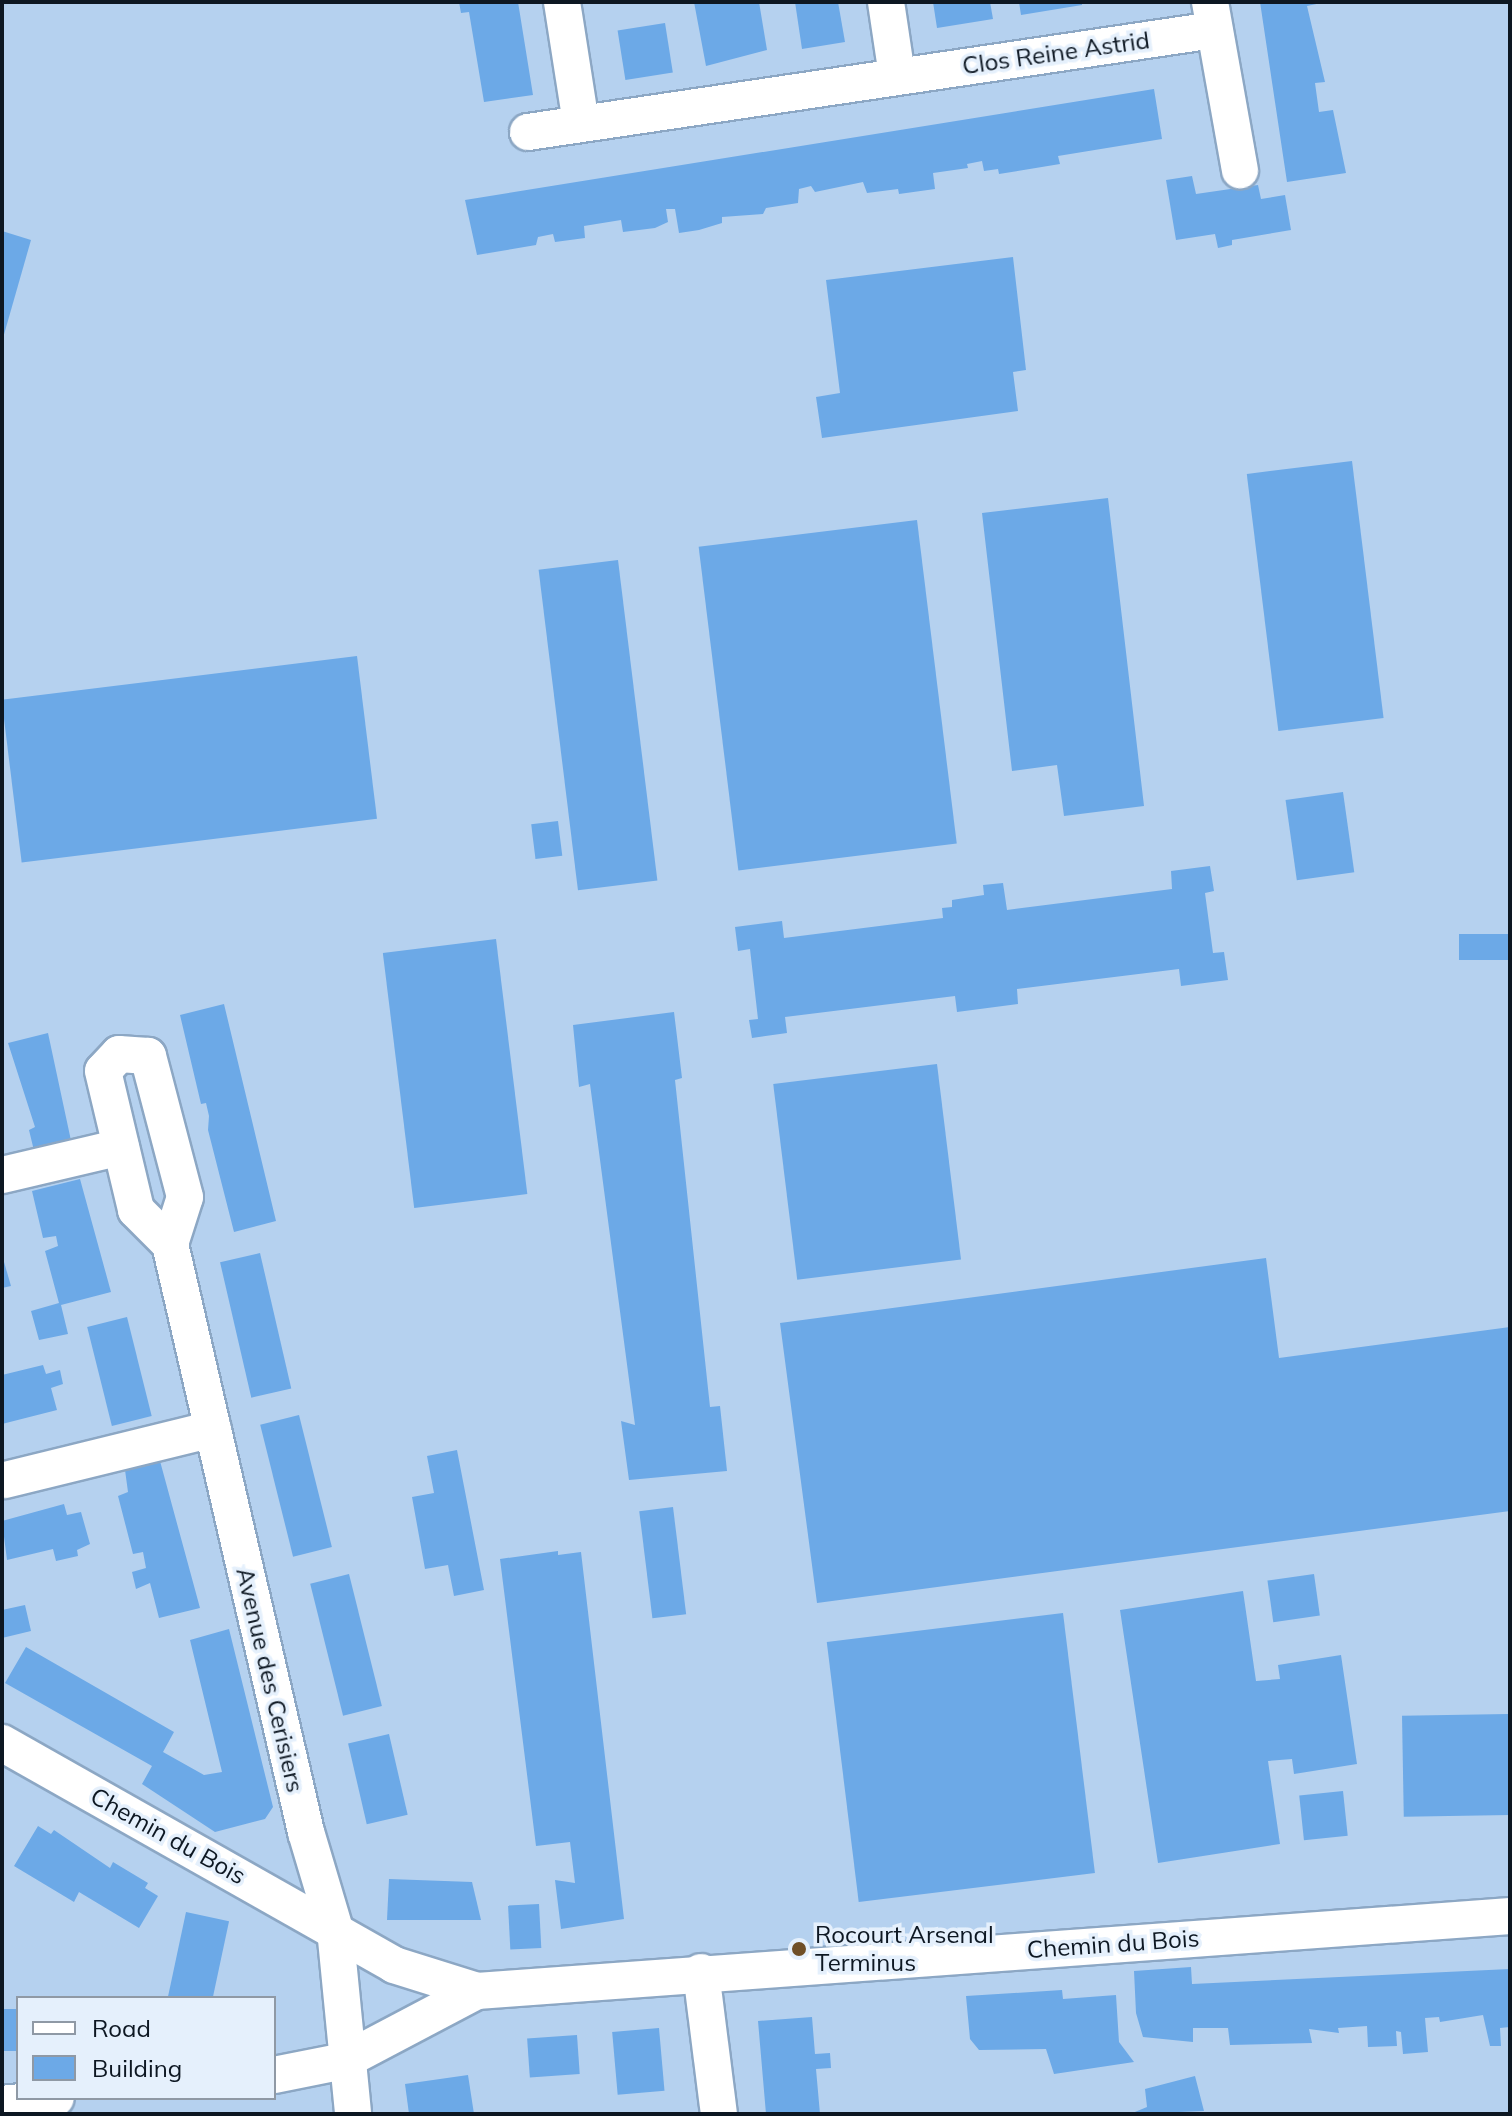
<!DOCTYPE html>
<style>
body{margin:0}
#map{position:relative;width:1512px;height:2116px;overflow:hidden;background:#b5d1ef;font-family:Mulish,sans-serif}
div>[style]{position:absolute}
.building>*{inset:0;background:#6ca9e7;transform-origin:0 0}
.roads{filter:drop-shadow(2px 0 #8ca7c4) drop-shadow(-2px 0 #8ca7c4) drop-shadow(0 2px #8ca7c4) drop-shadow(0 -2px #8ca7c4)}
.minor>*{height:36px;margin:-18px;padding:0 18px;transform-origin:18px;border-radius:18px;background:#fff}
.dots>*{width:22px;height:22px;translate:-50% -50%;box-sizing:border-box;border:4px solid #e5f0fc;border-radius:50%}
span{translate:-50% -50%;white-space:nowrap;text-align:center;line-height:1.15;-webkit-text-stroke:7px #e5f0fc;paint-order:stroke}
.street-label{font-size:24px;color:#0d1722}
.poi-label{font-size:24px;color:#0d1722}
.left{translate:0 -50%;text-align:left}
.frame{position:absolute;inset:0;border:4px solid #0d1722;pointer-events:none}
.legend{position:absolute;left:16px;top:1996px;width:260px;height:104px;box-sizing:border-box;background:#e5f0fc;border:2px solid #8f99a5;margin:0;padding:10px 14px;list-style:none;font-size:24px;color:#0d1722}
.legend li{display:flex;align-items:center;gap:16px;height:40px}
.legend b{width:40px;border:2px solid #8f99a5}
</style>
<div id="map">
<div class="building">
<div style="clip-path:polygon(459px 2px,518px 2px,533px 95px,484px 102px,469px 12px,461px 13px)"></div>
<div style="clip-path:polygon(694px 2px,759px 2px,767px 50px,706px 66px)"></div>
<div style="clip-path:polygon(795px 2px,838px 2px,845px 42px,802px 49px)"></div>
<div style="clip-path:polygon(933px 2px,990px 2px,993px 19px,937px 28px)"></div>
<div style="clip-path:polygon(1019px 2px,1082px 2px,1082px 5px,1021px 15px)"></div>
<div style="clip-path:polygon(1260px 2px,1326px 2px,1307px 6px,1325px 82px,1315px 83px,1319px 112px,1333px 110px,1346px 173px,1287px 182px)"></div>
<div style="left:665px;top:23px;width:50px;height:48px;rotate:81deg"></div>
<div style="clip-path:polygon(1154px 89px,1162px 139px,1058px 156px,1060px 164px,999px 174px,998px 169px,984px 171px,982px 161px,967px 164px,968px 168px,933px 173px,935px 189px,899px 194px,898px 189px,867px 193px,863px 182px,815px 192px,811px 186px,799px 189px,798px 203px,766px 208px,763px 214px,722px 217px,722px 223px,699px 230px,679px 233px,675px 209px,666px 209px,668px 222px,655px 228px,623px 232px,621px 220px,584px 226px,585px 238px,555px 242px,553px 234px,538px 237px,536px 245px,477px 255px,465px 200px)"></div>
<div style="clip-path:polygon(1192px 176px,1196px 194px,1258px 185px,1261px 199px,1285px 195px,1291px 230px,1232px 240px,1232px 245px,1218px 248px,1215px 234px,1176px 240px,1166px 180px)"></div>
<div style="clip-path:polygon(2px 231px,31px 240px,3px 338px,2px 338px)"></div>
<div style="clip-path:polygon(1013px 257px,1026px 370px,1013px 372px,1018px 411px,822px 438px,816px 397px,840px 393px,826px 280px)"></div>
<div style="left:1352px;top:461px;width:259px;height:106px;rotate:83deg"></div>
<div style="clip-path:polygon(1108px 498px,1144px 806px,1064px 816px,1057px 765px,1012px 771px,982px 513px)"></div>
<div style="left:917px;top:520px;width:326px;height:220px;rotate:83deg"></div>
<div style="left:618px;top:560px;width:323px;height:80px;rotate:83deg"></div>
<div style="left:357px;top:656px;width:164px;height:358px;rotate:83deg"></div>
<div style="left:1343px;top:792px;width:81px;height:58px;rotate:82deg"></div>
<div style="left:558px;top:821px;width:35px;height:27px;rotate:83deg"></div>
<div style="clip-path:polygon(1210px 866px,1214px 891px,1205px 893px,1213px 953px,1224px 952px,1228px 980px,1181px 986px,1179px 969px,1017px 989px,1018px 1004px,957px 1012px,955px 996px,785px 1017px,787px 1033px,752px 1038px,749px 1020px,758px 1019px,750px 949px,738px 951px,735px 927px,782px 921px,784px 938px,943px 918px,942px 908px,952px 907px,952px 900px,984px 895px,983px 885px,1003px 883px,1007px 910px,1172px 889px,1171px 871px)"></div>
<div style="left:1510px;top:934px;width:26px;height:51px;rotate:90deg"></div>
<div style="left:496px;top:939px;width:257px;height:114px;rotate:83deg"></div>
<div style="clip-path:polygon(224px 1004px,276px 1221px,234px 1232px,208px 1130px,209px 1116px,206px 1103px,201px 1104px,180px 1015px)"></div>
<div style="clip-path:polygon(674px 1012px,682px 1078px,675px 1080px,710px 1407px,720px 1406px,727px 1471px,629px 1480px,621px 1421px,635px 1425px,590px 1084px,579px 1087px,573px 1025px)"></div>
<div style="clip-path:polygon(48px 1033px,73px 1150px,36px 1159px,29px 1130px,35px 1127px,8px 1043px)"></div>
<div style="left:937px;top:1064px;width:197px;height:165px;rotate:83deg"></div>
<div style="clip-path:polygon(80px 1179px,111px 1292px,61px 1305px,68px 1334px,39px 1340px,31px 1311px,59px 1303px,45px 1251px,58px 1246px,56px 1236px,43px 1238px,32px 1191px)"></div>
<div style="left:260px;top:1253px;width:139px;height:41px;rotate:77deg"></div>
<div style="clip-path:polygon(2px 1255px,11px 1286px,2px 1288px)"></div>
<div style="clip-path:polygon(1266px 1258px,1279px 1358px,1510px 1327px,1510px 1511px,817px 1603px,780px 1323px)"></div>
<div style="left:127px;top:1317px;width:102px;height:41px;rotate:76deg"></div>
<div style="clip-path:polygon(43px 1365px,46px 1374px,60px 1370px,63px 1384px,51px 1388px,57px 1410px,2px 1424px,2px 1375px)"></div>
<div style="left:299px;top:1415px;width:136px;height:40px;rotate:76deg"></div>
<div style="clip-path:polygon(457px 1450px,484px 1590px,454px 1596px,448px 1565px,425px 1569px,412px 1497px,434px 1493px,427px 1456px)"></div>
<div style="clip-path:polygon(160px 1461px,200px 1608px,159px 1618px,150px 1583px,136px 1589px,132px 1572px,146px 1568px,143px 1552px,133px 1554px,118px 1496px,128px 1492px,125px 1470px)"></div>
<div style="clip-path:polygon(64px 1504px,67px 1515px,81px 1512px,90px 1544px,77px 1550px,78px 1556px,56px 1561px,53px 1549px,7px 1560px,2px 1521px)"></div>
<div style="left:673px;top:1507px;width:108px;height:34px;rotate:83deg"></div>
<div style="clip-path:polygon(558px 1551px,558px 1555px,581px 1552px,624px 1919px,561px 1929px,555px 1880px,575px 1883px,570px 1842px,536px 1846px,500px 1559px)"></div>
<div style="left:349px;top:1574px;width:136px;height:40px;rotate:76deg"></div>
<div style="left:1314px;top:1574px;width:42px;height:47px;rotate:82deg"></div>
<div style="clip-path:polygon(1243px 1591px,1256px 1681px,1280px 1679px,1278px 1665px,1341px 1655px,1357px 1764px,1294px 1774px,1292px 1759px,1268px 1761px,1280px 1844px,1158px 1863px,1120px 1610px)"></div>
<div style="clip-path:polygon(25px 1605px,31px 1631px,2px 1638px,2px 1610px)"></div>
<div style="left:1063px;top:1613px;width:262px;height:238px;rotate:83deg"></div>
<div style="clip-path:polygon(229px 1629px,273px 1807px,265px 1819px,215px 1832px,142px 1784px,152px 1766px,5px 1683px,26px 1647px,174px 1732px,163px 1752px,204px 1775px,222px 1772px,190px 1640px)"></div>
<div style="left:1508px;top:1714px;width:101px;height:106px;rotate:89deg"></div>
<div style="left:389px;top:1734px;width:83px;height:42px;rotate:77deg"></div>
<div style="left:1343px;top:1791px;width:45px;height:44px;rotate:84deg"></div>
<div style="clip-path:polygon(38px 1826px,51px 1834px,54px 1830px,110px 1868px,113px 1862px,148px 1883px,145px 1888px,158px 1896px,139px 1928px,79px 1892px,74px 1902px,14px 1866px)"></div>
<div style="clip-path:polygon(389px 1879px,472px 1882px,481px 1920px,387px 1920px)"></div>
<div style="left:539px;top:1904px;width:44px;height:31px;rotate:87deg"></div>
<div style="left:186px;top:1912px;width:44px;height:88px;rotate:12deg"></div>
<div style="clip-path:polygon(1191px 1967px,1192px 1984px,1510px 1969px,1510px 2027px,1500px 2028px,1501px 2046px,1490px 2046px,1483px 2015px,1440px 2022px,1439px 2017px,1425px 2018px,1428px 2052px,1403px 2054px,1401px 2032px,1396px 2031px,1397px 2046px,1368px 2047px,1367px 2026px,1338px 2028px,1339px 2033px,1309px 2029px,1312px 2043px,1230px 2045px,1228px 2028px,1193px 2028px,1193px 2042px,1143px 2037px,1136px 2013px,1134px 1971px)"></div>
<div style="clip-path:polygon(1062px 1990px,1063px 1999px,1116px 1995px,1119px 2042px,1134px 2062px,1054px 2074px,1046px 2049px,979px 2050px,970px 2039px,966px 1996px)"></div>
<div style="left:18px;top:2009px;width:42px;height:16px;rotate:90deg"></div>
<div style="clip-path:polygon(812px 2017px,815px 2054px,830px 2053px,831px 2068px,816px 2069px,820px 2114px,766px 2114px,758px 2021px)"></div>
<div style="left:659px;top:2028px;width:63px;height:47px;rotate:85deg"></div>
<div style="left:577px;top:2035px;width:39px;height:50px;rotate:86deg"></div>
<div style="clip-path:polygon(468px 2075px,474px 2114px,409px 2114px,405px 2084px)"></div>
<div style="clip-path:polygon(1195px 2076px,1204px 2111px,1130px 2114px,1147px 2107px,1145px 2089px)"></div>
</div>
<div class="roads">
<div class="minor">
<div style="left:562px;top:2px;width:123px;rotate:81.1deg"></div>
<div style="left:886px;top:2px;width:75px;rotate:81.5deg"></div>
<div style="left:1210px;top:2px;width:171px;rotate:79.9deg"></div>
<div style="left:528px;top:132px;width:694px;rotate:-8.46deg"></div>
<div style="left:2px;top:1175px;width:122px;rotate:-13.2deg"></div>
<div style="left:170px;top:1244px;width:49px;rotate:-72.3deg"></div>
<div style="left:185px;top:1197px;width:146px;rotate:-104.7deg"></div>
<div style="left:148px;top:1056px;width:29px;rotate:-176deg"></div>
<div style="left:119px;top:1054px;width:23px;rotate:133deg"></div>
<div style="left:103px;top:1071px;width:143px;rotate:76.6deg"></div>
<div style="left:136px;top:1210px;width:48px;rotate:45deg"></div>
<div style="left:170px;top:1244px;width:604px;rotate:76.98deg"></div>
<div style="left:306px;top:1832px;width:101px;rotate:73.4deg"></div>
<div style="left:335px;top:1929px;width:186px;rotate:84.4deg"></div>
<div style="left:5px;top:1480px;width:214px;rotate:-13.8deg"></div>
<div style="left:2px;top:1743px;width:450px;rotate:29.5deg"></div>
<div style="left:394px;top:1965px;width:87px;rotate:17.4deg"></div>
<div style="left:477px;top:1991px;width:1036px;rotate:-4.15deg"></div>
<div style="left:701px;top:1972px;width:143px;rotate:82.8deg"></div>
<div style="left:274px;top:2075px;width:71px;rotate:-11.3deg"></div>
<div style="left:344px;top:2061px;width:150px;rotate:-27.8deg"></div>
<div style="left:2px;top:2104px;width:54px;rotate:-6.3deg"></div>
</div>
</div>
<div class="dots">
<div style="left:799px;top:1949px;background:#704f26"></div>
</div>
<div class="street-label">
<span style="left:1056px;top:53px;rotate:-8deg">Clos Reine Astrid</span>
<span style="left:270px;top:1680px;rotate:77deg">Avenue des Cerisiers</span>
<span style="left:168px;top:1836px;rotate:29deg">Chemin du Bois</span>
<span style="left:1113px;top:1944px;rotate:-4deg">Chemin du Bois</span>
</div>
<div class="poi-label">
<span class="left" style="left:815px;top:1949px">Rocourt Arsenal<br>Terminus</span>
</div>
<div class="frame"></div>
<ul class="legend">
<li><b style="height:10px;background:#fff"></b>Road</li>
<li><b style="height:22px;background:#6ca9e7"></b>Building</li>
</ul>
</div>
